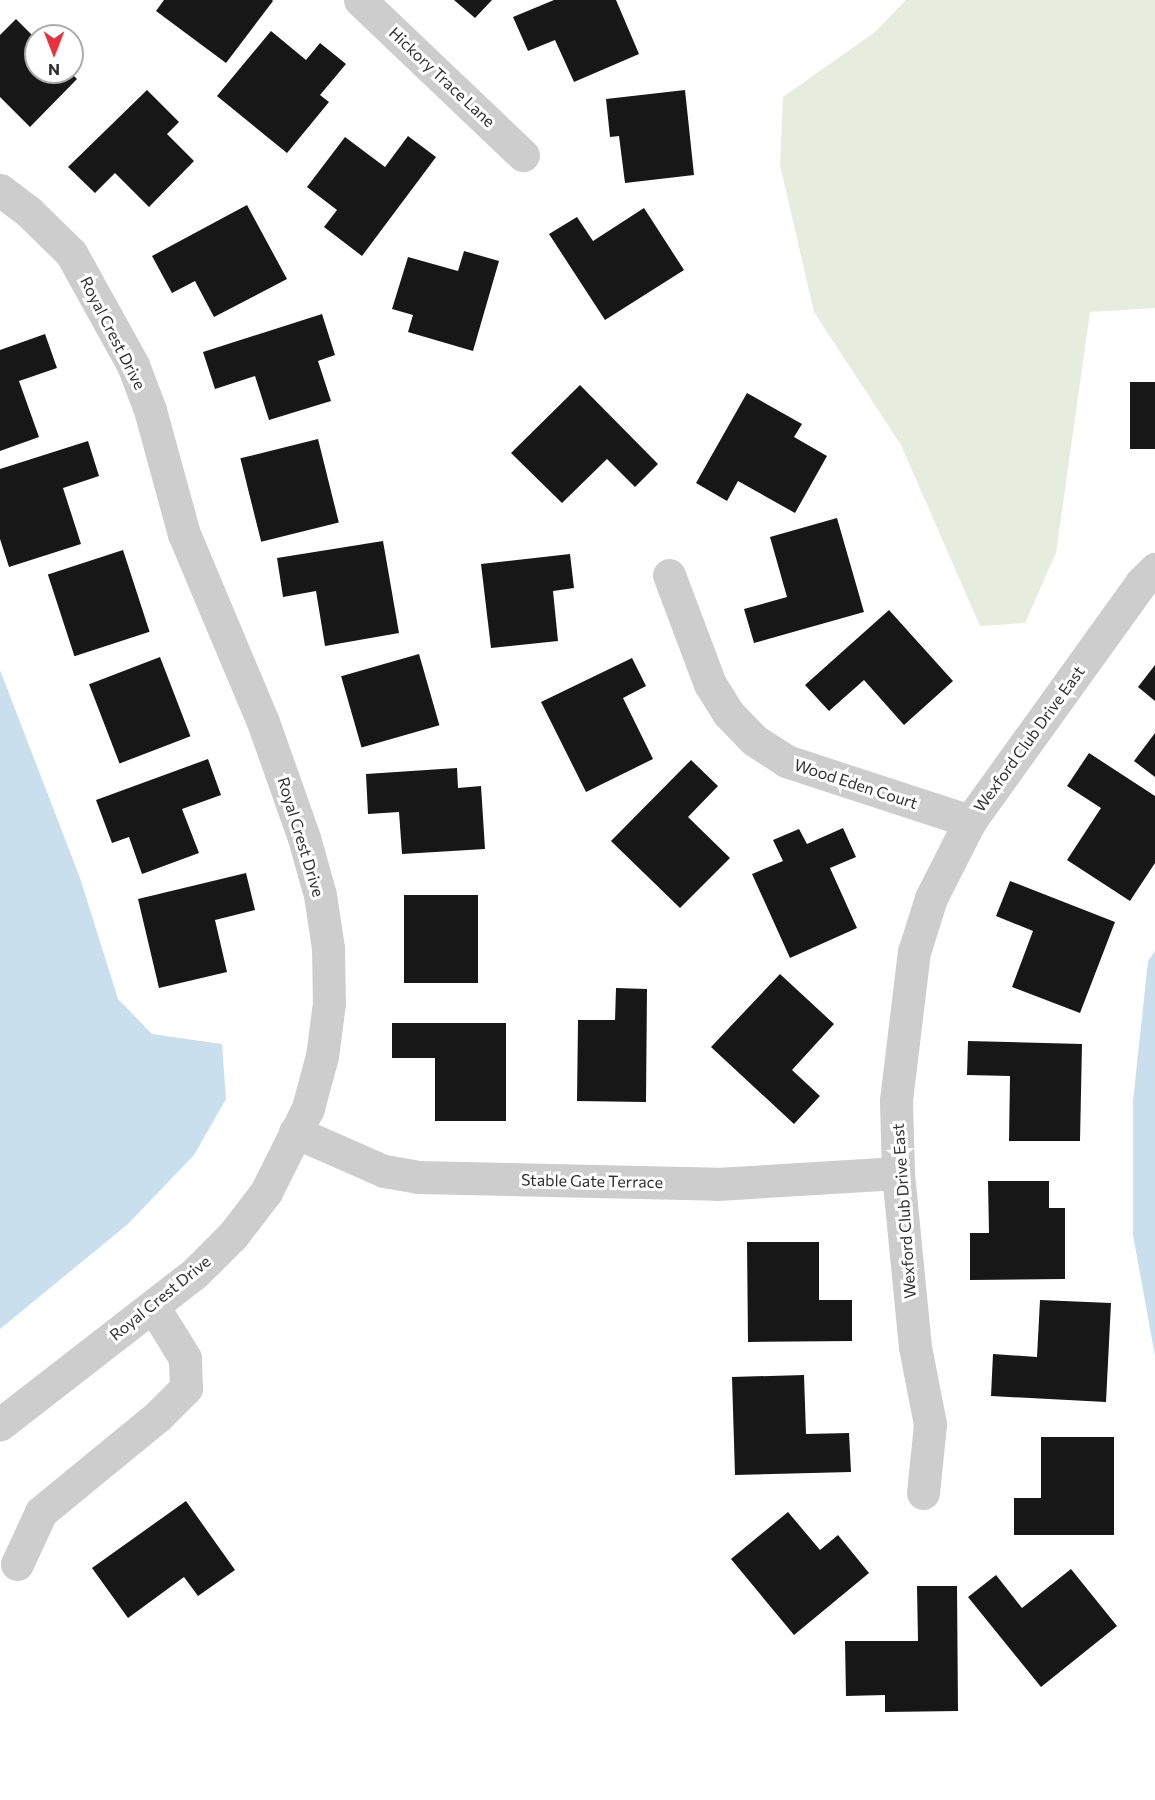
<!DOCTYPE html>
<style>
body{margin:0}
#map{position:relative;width:1155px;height:1800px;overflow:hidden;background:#fff;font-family:Commissioner,sans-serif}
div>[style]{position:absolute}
.green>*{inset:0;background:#e6edde}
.water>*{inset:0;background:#cadfed}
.building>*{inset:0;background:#171717;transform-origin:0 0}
.minor>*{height:33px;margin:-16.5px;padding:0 16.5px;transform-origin:16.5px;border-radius:16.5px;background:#cdcdcd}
span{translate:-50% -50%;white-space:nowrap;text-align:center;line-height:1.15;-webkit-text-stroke:6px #fff;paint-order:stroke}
.street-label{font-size:16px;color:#303030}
.north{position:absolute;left:24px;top:24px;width:60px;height:60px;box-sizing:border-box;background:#fff;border:2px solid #acacac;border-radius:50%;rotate:180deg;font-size:16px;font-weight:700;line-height:24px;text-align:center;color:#303030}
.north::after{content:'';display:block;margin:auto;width:21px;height:27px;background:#e8313a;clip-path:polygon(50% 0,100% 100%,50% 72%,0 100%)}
</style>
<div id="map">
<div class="green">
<div style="clip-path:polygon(906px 0,1155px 0,1155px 308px,1090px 312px,1056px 553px,1025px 623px,980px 626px,901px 445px,814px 312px,780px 165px,783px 97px,875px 32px)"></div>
</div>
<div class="water">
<div style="clip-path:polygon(0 670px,80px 878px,118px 999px,152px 1034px,222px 1044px,226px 1099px,194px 1155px,128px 1224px,0 1329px)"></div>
<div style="clip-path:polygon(1155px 951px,1155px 1356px,1133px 1235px,1133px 1101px,1148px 961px)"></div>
</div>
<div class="building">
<div style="clip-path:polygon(164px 0,272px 0,273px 1px,226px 63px,156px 11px)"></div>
<div style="clip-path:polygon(454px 0,492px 0,475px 18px)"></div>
<div style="clip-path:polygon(554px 0,616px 0,639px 54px,574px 82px,555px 40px,528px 51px,513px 17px)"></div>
<div style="clip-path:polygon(16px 19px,36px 39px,36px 72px,70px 72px,77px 79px,30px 127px,0 97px,0 35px)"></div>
<div style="clip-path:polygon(271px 31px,306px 60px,320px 43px,346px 64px,320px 95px,329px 102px,287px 153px,217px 96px)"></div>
<div style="clip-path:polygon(147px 90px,179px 122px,167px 134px,194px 161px,149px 207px,115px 173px,95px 193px,68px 167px)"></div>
<div style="clip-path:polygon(685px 90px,694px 175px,625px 183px,619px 136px,610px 137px,606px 99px)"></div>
<div style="clip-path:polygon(408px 136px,436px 157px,362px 256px,324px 227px,337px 210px,307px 187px,345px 137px,385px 167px)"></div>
<div style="clip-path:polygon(247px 205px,287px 279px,214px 317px,195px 281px,172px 293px,152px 256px)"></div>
<div style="clip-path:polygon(644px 208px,684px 270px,605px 320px,549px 234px,577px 217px,593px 241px)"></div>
<div style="clip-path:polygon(464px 251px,499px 261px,473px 351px,408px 332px,413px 315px,392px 309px,408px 257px,458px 271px)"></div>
<div style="clip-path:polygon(322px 314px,335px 355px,318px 361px,331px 401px,269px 420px,255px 376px,215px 389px,203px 352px)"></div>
<div style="clip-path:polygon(45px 334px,57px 368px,19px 381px,39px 437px,0 451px,0 350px)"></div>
<div style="left:1130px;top:382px;width:25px;height:67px"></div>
<div style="clip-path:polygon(580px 385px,658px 464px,635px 487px,607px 459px,562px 503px,511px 453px)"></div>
<div style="clip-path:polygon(747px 393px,802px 424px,794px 437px,827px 456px,795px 513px,738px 481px,727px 501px,696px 483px)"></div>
<div style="left:318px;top:439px;width:86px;height:80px;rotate:76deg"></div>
<div style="clip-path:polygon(88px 441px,99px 476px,63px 488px,81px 544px,9px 567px,0 539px,0 469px)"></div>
<div style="clip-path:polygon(837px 518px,864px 612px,754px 643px,744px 609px,787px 597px,770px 537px)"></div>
<div style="clip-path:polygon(383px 541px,399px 633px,325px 646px,316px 591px,283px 597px,277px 558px)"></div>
<div style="left:123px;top:550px;width:86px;height:79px;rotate:72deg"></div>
<div style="clip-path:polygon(570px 554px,574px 588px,553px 591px,558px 641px,491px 648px,481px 564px)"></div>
<div style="clip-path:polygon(889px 610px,953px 681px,904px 725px,864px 680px,829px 711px,805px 685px)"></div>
<div style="left:419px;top:654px;width:74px;height:81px;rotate:74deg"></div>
<div style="left:160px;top:657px;width:85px;height:76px;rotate:69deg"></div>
<div style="clip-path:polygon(632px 658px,646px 686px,623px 698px,653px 759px,586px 792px,541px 702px)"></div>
<div style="clip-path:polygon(1155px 665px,1155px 701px,1138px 687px)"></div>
<div style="clip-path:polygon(1155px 733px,1155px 777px,1134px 761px)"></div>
<div style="clip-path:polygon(1089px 753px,1155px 796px,1155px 863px,1130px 901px,1067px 860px,1101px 808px,1067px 786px)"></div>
<div style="clip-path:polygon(208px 759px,221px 795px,182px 809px,199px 853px,142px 874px,129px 837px,112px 843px,96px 800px)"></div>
<div style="clip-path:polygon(691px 760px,718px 786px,688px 817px,730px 858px,680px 908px,611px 841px)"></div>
<div style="clip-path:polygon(457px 768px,458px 788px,481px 786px,485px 849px,402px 854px,399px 812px,368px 814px,366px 774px)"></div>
<div style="clip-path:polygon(843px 828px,856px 857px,830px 868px,857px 928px,790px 958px,752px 874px,783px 861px,773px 840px,799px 829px,807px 844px)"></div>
<div style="clip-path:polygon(246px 873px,255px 910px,215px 920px,227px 972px,159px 988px,138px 899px)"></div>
<div style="clip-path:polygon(1010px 881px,1115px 922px,1080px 1013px,1012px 987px,1033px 931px,996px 916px)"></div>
<div style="left:404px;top:895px;width:74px;height:88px"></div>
<div style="clip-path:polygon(780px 974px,834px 1024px,792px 1070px,820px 1096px,794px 1124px,711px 1047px)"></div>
<div style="clip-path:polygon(616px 988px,647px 989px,646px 1102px,577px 1101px,578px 1020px,615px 1020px)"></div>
<div style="clip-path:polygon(392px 1023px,506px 1023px,506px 1121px,435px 1121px,435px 1058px,392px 1058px)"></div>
<div style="clip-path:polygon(968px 1041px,1082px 1044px,1080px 1141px,1009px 1141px,1010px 1076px,967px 1075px)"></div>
<div style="clip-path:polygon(988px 1181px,1049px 1181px,1049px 1208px,1065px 1208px,1065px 1279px,970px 1280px,970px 1233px,989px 1233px)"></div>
<div style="clip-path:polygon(747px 1242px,819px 1242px,819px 1300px,852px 1300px,852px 1341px,748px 1342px)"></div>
<div style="clip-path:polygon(1040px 1300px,1111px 1303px,1106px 1402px,991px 1396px,993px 1354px,1037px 1357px)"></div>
<div style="clip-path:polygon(804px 1375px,806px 1434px,849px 1433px,851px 1472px,735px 1475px,732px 1377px)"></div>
<div style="clip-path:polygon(1041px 1437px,1114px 1437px,1114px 1535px,1014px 1535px,1014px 1498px,1041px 1498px)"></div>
<div style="clip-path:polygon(186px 1501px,235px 1570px,198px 1596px,184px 1577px,128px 1618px,92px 1568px)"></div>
<div style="clip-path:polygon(788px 1512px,820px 1550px,838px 1535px,869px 1573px,794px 1635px,731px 1559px)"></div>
<div style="clip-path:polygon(1071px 1569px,1117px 1626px,1041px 1687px,968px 1597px,996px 1575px,1022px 1608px)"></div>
<div style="clip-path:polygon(917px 1586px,957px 1586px,958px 1711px,885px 1712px,885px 1695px,846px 1696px,845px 1641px,918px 1641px)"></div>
</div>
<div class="minor">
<div style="left:360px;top:0;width:225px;rotate:43.6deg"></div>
<div style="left:0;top:190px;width:36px;rotate:37deg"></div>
<div style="left:29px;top:212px;width:59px;rotate:44.3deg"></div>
<div style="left:71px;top:253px;width:128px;rotate:61deg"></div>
<div style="left:133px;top:365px;width:48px;rotate:69.3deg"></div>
<div style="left:150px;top:410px;width:129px;rotate:74.7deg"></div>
<div style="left:184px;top:534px;width:204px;rotate:67.2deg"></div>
<div style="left:263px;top:722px;width:123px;rotate:70.5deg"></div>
<div style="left:304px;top:838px;width:59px;rotate:74.3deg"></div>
<div style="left:320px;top:895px;width:54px;rotate:81.4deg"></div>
<div style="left:328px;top:948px;width:55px;rotate:89deg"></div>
<div style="left:329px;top:1003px;width:53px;rotate:97.5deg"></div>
<div style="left:322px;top:1056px;width:54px;rotate:105.1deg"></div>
<div style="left:308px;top:1108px;width:94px;rotate:116.6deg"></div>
<div style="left:266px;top:1192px;width:54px;rotate:127.5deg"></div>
<div style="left:233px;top:1235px;width:54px;rotate:135deg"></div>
<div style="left:195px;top:1273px;width:247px;rotate:142.2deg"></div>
<div style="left:669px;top:575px;width:116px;rotate:69.4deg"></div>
<div style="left:710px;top:684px;width:34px;rotate:58deg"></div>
<div style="left:728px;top:713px;width:37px;rotate:46deg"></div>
<div style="left:754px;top:740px;width:38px;rotate:33deg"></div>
<div style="left:786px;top:761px;width:194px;rotate:18.1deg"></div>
<div style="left:295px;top:1132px;width:97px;rotate:23.7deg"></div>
<div style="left:384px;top:1171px;width:35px;rotate:10deg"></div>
<div style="left:418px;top:1177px;width:299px;rotate:1.3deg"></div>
<div style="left:717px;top:1184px;width:181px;rotate:-3.5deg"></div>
<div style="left:923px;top:1493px;width:69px;rotate:-84.2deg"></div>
<div style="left:930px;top:1424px;width:78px;rotate:-101deg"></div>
<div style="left:915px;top:1347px;width:175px;rotate:-95.6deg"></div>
<div style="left:898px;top:1173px;width:73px;rotate:-91.6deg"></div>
<div style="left:896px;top:1100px;width:149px;rotate:-83.1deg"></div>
<div style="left:914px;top:952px;width:57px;rotate:-72.5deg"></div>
<div style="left:931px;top:898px;width:86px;rotate:-63.1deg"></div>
<div style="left:970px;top:821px;width:293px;rotate:-54.3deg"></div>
<div style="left:1141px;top:583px;width:20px;rotate:-45deg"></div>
<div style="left:17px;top:1564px;width:57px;rotate:-65.2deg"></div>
<div style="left:41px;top:1512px;width:151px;rotate:-39.4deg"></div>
<div style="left:158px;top:1416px;width:40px;rotate:-45deg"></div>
<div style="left:186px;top:1388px;width:30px;rotate:-92deg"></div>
<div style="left:185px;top:1358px;width:61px;rotate:-121.6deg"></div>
</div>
<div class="street-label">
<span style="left:442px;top:77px;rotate:43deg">Hickory Trace Lane</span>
<span style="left:113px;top:333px;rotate:63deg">Royal Crest Drive</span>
<span style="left:1029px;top:739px;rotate:-54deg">Wexford Club Drive East</span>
<span style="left:856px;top:784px;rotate:18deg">Wood Eden Court</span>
<span style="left:301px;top:837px;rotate:73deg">Royal Crest Drive</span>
<span style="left:592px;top:1181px;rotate:1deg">Stable Gate Terrace</span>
<span style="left:904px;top:1211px;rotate:-94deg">Wexford Club Drive East</span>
<span style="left:160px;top:1298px;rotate:-39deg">Royal Crest Drive</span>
</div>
<div class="north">N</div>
</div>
